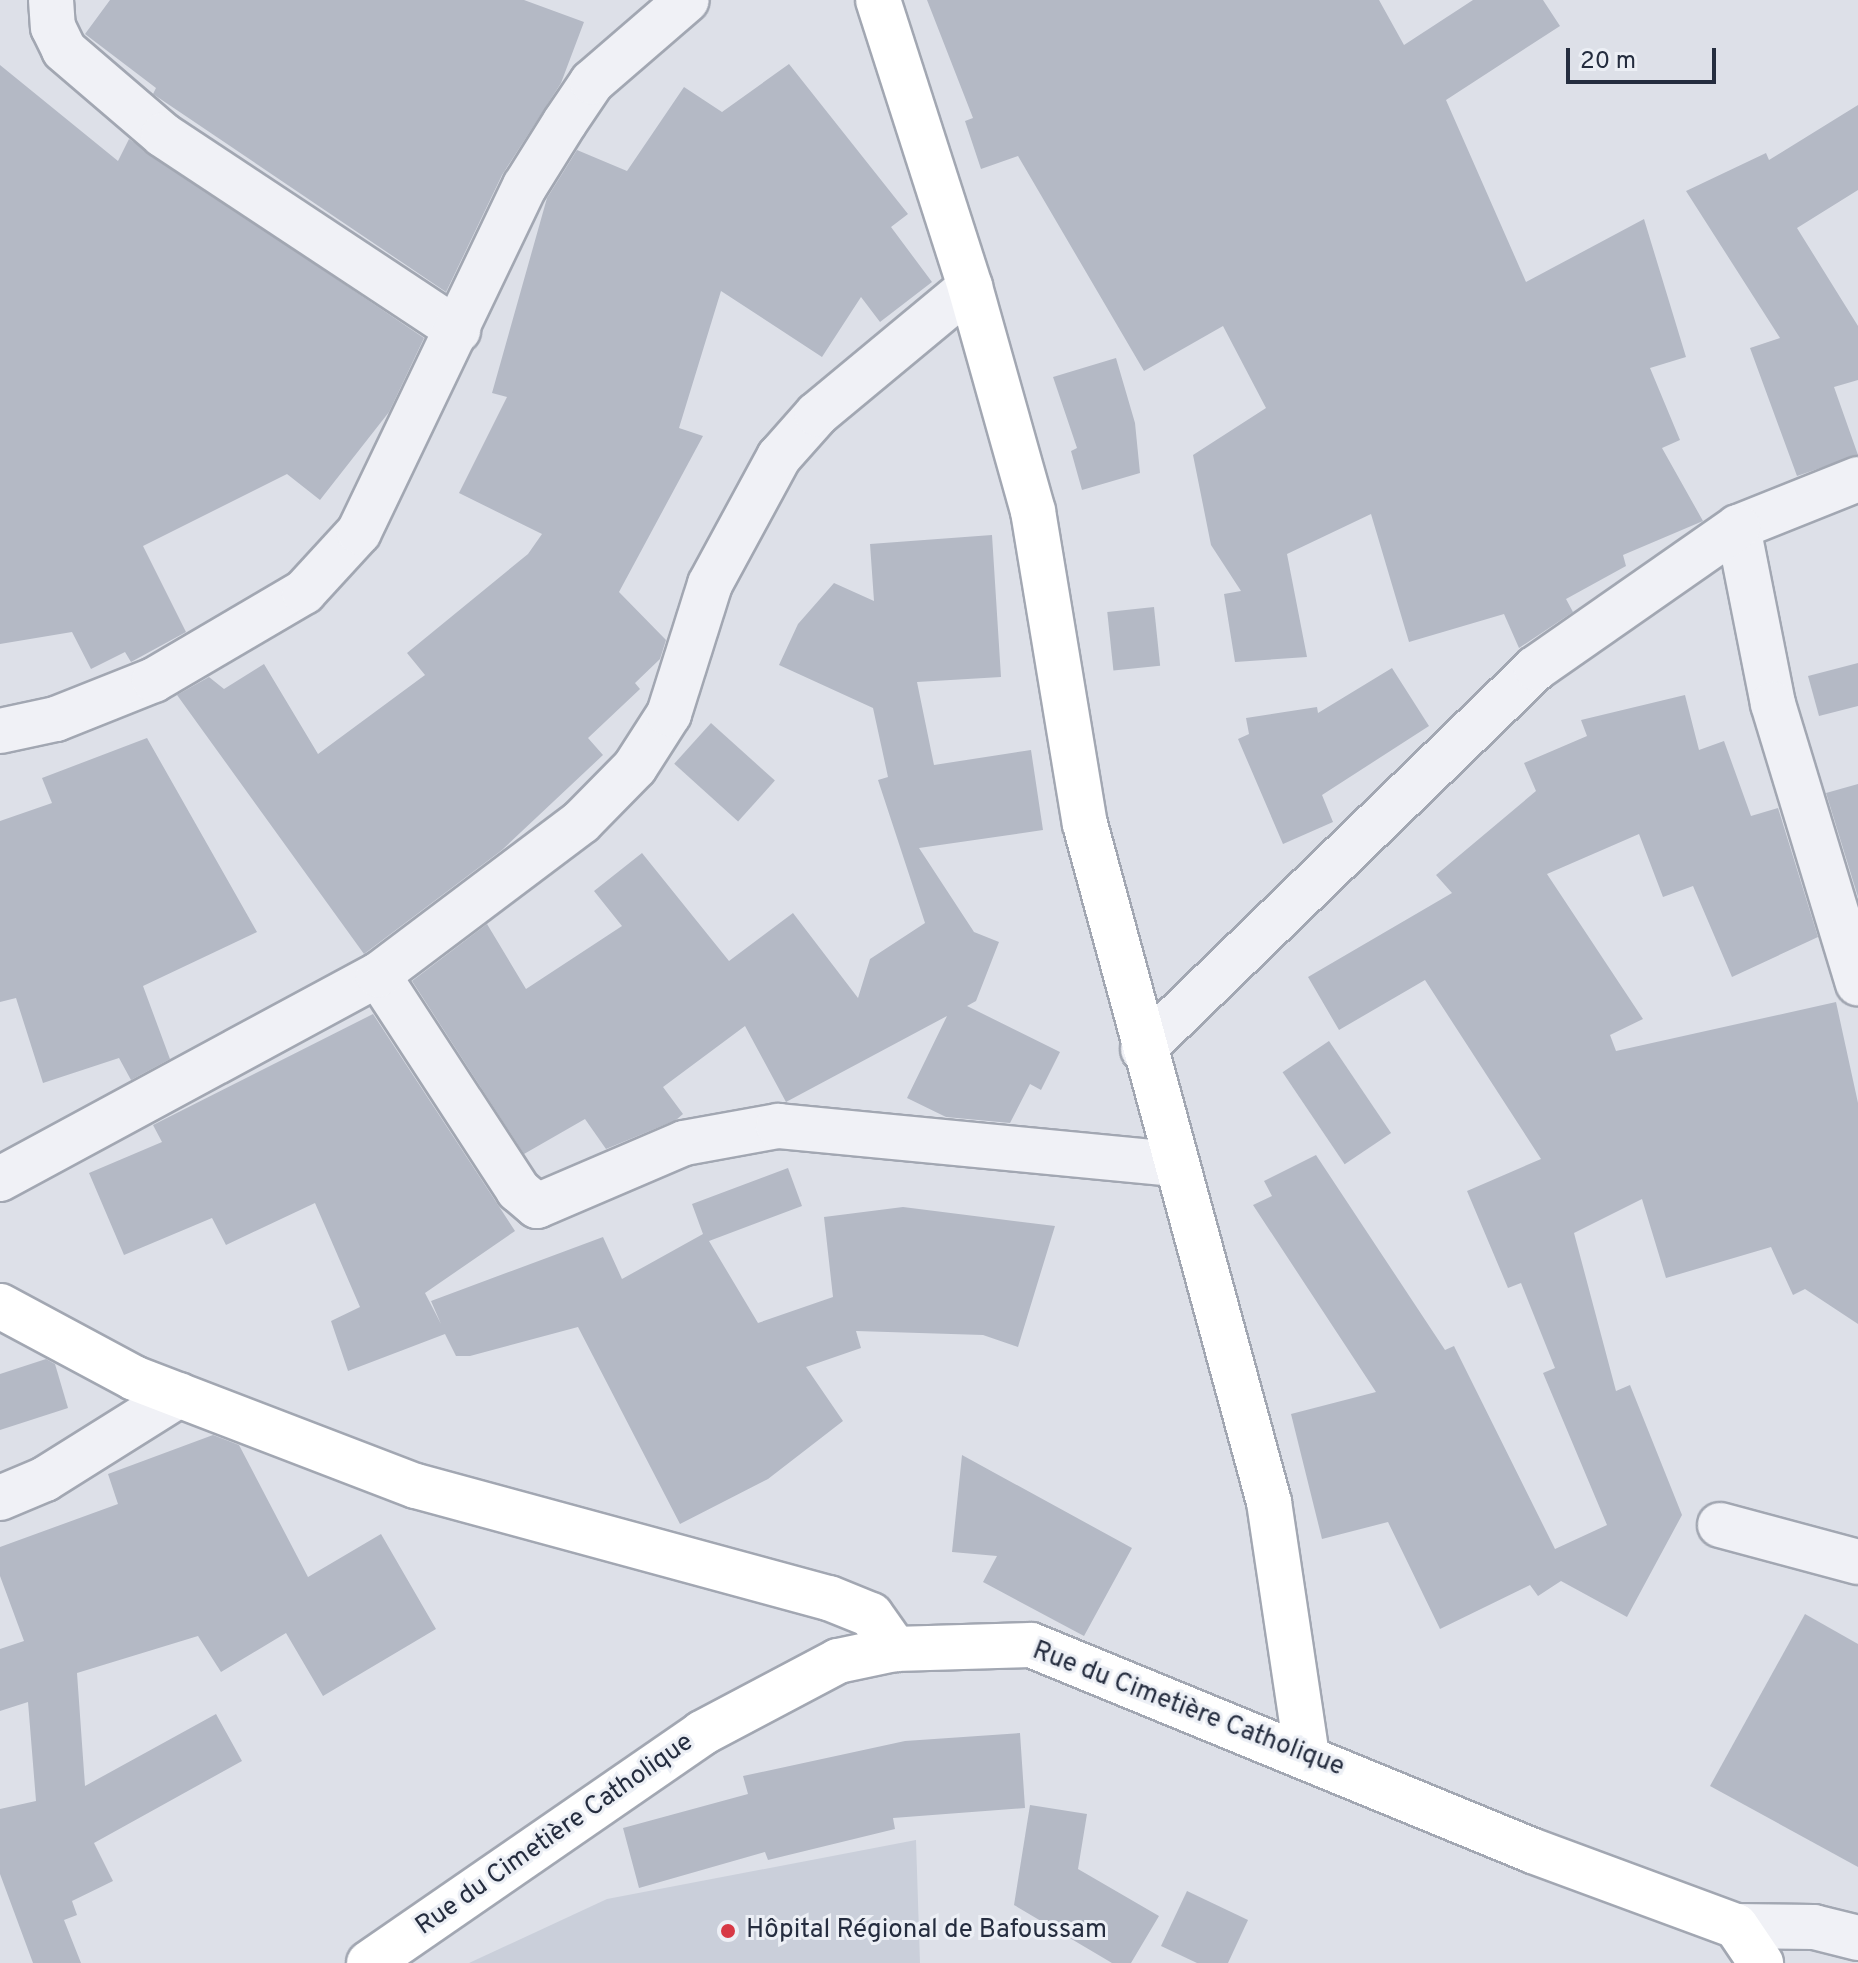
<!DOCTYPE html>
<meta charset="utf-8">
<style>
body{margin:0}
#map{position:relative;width:1858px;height:1963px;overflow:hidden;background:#dde0e8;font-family:Overpass,sans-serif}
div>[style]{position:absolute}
.built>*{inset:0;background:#cacfda}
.building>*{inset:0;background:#b4b9c5;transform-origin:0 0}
.roads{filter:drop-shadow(2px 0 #a2a7b2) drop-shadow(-2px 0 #a2a7b2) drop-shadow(0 2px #a2a7b2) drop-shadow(0 -2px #a2a7b2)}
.street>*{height:44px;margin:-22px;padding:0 22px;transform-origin:22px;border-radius:22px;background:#f0f1f6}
.secondary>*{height:44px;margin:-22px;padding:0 22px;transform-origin:22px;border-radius:22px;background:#fff}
.dots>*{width:22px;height:22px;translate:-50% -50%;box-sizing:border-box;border:4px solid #eceff5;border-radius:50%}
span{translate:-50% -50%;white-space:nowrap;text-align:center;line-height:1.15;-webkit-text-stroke:6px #eceff5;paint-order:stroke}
.street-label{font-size:26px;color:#252d3f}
.poi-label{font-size:26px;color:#252d3f}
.left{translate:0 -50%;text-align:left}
.scale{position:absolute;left:1566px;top:48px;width:150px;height:36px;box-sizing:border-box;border:4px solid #252d3f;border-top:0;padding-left:10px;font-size:24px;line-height:28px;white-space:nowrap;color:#252d3f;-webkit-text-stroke:6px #eceff5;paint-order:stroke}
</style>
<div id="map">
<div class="built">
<div style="clip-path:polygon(916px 1840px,920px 1963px,469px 1963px,607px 1899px)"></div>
</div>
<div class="building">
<div style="clip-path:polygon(110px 0,524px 0,584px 22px,561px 83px,502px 175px,446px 292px,153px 94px,156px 88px,85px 34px)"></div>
<div style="clip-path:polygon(927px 0,1379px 0,1404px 45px,1473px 0,1543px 0,1560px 26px,1446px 100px,1526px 282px,1644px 219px,1686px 357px,1650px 368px,1680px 440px,1662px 448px,1703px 521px,1623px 555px,1626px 566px,1566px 599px,1573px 612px,1519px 648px,1504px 614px,1409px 642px,1371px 514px,1287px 554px,1307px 657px,1235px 662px,1224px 594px,1241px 591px,1211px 545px,1193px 455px,1266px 408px,1223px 326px,1144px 371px,1018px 156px,981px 169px,965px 121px,973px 118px)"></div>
<div style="clip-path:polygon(789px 64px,908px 214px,891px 227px,932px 282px,880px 322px,861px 297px,822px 357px,721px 291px,679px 428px,703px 436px,619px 592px,666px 640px,660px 659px,635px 683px,640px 689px,588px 738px,603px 755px,502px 850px,364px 954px,177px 695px,209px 677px,224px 689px,264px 664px,318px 754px,425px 675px,407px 653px,528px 554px,542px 534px,459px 493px,507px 397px,492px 393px,547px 198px,577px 150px,627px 171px,684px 87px,722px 112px)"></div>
<div style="clip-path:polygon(0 65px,118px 161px,129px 139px,424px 338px,389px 412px,320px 500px,287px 474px,143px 546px,186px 632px,131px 662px,125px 652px,91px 669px,72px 632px,0 644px)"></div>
<div style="clip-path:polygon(1858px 105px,1858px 190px,1797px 228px,1858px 326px,1858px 380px,1834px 387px,1858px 455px,1797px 476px,1750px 348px,1780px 338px,1686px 191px,1766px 153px,1769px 160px)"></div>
<div style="clip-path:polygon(1116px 358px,1135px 423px,1140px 473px,1082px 490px,1071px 451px,1077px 448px,1053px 377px)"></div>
<div style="clip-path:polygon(992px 535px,1001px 677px,917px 682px,934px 765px,1031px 750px,1043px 830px,919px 848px,974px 932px,999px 942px,976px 1001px,967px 1006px,1060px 1052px,1041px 1090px,1030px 1084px,1010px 1123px,946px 1117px,907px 1098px,947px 1016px,786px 1102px,745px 1026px,663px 1087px,683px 1114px,676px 1120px,606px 1149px,585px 1119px,524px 1154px,412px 981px,487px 924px,526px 989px,622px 926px,594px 891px,642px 853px,729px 961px,793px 913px,858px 998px,870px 959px,925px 923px,878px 780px,888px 777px,873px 708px,779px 665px,798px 624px,834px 583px,874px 601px,870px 544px)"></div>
<div style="left:1154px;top:607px;width:59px;height:47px;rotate:84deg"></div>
<div style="clip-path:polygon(1858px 663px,1858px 706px,1819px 716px,1808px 676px)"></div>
<div style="clip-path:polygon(1392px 668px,1429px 726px,1322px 795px,1333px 822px,1283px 844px,1238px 739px,1249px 734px,1246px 718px,1317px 707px,1318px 713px)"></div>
<div style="clip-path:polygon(1685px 695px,1699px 750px,1724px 741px,1751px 816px,1778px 808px,1818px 937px,1732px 977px,1693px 886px,1663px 897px,1639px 834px,1547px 874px,1643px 1019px,1610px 1035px,1616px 1051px,1836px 1002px,1858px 1103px,1858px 1324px,1805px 1289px,1793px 1295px,1771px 1247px,1666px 1278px,1642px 1199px,1574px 1233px,1616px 1391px,1630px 1385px,1682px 1515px,1627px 1617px,1561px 1581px,1538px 1596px,1530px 1585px,1440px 1629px,1388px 1522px,1322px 1539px,1291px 1414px,1376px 1392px,1253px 1205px,1272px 1196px,1264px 1181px,1316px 1155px,1445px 1350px,1454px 1346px,1555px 1549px,1607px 1525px,1543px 1373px,1555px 1368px,1521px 1283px,1508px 1288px,1467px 1191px,1541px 1159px,1425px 980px,1339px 1030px,1308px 977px,1452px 893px,1436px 875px,1536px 791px,1524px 763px,1587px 736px,1581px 720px)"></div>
<div style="left:711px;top:723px;width:86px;height:55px;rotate:42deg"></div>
<div style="clip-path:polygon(147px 738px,257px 932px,143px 986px,170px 1059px,131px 1080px,119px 1058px,43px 1083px,16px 998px,0 1002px,0 821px,52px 803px,42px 778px)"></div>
<div style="clip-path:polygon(1858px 784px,1858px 897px,1826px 793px)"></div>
<div style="clip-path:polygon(373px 1014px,515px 1231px,425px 1293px,441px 1324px,431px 1301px,603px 1237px,622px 1279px,703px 1234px,692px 1204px,788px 1168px,802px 1206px,709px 1241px,758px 1323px,833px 1297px,824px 1217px,903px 1207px,1055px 1226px,1018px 1347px,983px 1335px,856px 1331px,861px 1348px,806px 1367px,843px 1421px,768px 1479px,680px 1524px,578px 1327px,470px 1356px,456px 1356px,445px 1334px,348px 1371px,331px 1321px,360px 1307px,315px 1203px,226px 1245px,212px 1218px,124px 1255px,89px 1173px,162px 1142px,153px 1125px)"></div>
<div style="left:1329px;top:1041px;width:111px;height:56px;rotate:56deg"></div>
<div style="clip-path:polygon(46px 1359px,55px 1364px,68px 1408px,0 1430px,0 1374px)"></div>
<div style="clip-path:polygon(213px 1435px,239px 1445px,308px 1577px,381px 1534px,436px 1629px,323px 1696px,286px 1633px,221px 1672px,198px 1636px,77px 1673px,85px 1786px,216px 1714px,242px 1761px,94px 1843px,113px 1881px,72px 1901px,77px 1915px,64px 1920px,81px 1963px,33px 1963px,0 1874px,0 1809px,36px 1801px,28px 1702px,0 1711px,0 1649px,24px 1641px,0 1576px,0 1547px,118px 1504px,108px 1474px)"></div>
<div style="clip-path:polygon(962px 1455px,1132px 1548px,1084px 1636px,983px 1582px,997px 1556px,952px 1552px)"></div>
<div style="clip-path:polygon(1805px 1614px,1858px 1644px,1858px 1867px,1710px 1786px)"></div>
<div style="clip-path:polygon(1020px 1733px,1025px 1808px,893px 1818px,895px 1829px,768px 1860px,765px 1852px,639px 1888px,623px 1828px,748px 1794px,743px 1776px,905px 1741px)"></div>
<div style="clip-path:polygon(1030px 1805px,1087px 1814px,1078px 1869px,1159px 1916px,1131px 1963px,1112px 1963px,1014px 1905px)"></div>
<div style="clip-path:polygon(1187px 1891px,1248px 1920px,1228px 1963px,1197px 1963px,1161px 1946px)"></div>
</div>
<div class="roads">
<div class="street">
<div style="left:51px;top:0;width:27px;rotate:86deg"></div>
<div style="left:53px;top:27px;width:25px;rotate:64deg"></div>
<div style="left:64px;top:50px;width:130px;rotate:40.6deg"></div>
<div style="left:163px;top:135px;width:354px;rotate:33.5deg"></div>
<div style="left:1858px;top:479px;width:129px;rotate:158.2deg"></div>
<div style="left:1738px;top:527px;width:180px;rotate:78.8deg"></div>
<div style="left:1773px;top:704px;width:292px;rotate:73.1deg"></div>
<div style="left:0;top:731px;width:57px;rotate:-12.1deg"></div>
<div style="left:56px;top:719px;width:105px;rotate:-21.7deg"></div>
<div style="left:154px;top:680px;width:174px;rotate:-30.4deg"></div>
<div style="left:304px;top:592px;width:81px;rotate:-47.5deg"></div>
<div style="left:359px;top:532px;width:384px;rotate:-64.4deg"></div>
<div style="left:525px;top:186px;width:75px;rotate:-58deg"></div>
<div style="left:565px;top:122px;width:48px;rotate:-56deg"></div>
<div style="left:592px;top:82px;width:125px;rotate:-40.8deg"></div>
<div style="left:378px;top:975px;width:257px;rotate:56.9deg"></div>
<div style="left:518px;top:1190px;width:25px;rotate:40deg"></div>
<div style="left:537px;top:1206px;width:160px;rotate:-23.2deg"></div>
<div style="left:684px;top:1143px;width:96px;rotate:-10.3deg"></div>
<div style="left:778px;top:1126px;width:400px;rotate:5.5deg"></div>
<div style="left:1143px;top:1049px;width:547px;rotate:-44.11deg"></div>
<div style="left:1536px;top:668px;width:246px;rotate:-34.9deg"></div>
<div style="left:0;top:1179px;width:430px;rotate:-28.4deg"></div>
<div style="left:378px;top:975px;width:254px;rotate:-37deg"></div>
<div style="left:581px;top:822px;width:77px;rotate:-45.5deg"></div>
<div style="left:635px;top:767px;width:63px;rotate:-57.3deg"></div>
<div style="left:669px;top:714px;width:136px;rotate:-72.5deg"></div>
<div style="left:710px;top:584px;width:145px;rotate:-61.5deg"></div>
<div style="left:779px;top:457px;width:57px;rotate:-48.5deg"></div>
<div style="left:817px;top:414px;width:199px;rotate:-39.7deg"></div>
<div style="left:0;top:1498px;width:49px;rotate:-22.9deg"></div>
<div style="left:45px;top:1479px;width:158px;rotate:-32.1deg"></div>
<div style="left:1720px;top:1525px;width:143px;rotate:15deg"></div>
<div style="left:1736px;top:1926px;width:78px;rotate:0.7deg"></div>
<div style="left:1814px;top:1927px;width:45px;rotate:14deg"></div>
</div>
<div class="secondary">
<div style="left:878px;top:0;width:301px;rotate:72.2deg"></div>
<div style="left:970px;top:287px;width:233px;rotate:74.3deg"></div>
<div style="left:1033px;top:511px;width:317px;rotate:80.6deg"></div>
<div style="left:1085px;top:824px;width:703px;rotate:74.82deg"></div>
<div style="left:1269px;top:1502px;width:256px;rotate:81.5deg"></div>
<div style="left:0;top:1306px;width:152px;rotate:28.2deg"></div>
<div style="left:134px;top:1378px;width:302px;rotate:21deg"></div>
<div style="left:416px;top:1486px;width:428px;rotate:15.2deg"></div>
<div style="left:829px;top:1598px;width:45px;rotate:22deg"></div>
<div style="left:871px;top:1615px;width:42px;rotate:54.8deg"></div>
<div style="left:369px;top:1963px;width:405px;rotate:-34.6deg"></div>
<div style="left:702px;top:1733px;width:154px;rotate:-27.9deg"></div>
<div style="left:838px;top:1661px;width:58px;rotate:-11.9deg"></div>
<div style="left:895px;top:1649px;width:136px;rotate:-1.7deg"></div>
<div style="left:1031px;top:1645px;width:543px;rotate:22.31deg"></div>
<div style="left:1533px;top:1851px;width:216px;rotate:20.3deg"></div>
<div style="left:1736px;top:1926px;width:45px;rotate:56deg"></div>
</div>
</div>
<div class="dots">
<div style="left:728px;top:1931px;background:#d73845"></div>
</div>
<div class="street-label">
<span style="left:1188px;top:1710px;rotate:21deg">Rue du Cimetière Catholique</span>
<span style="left:555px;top:1835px;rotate:-35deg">Rue du Cimetière Catholique</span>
</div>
<div class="poi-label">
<span class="left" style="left:746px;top:1931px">Hôpital Régional de Bafoussam</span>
</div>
<div class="scale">20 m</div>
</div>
